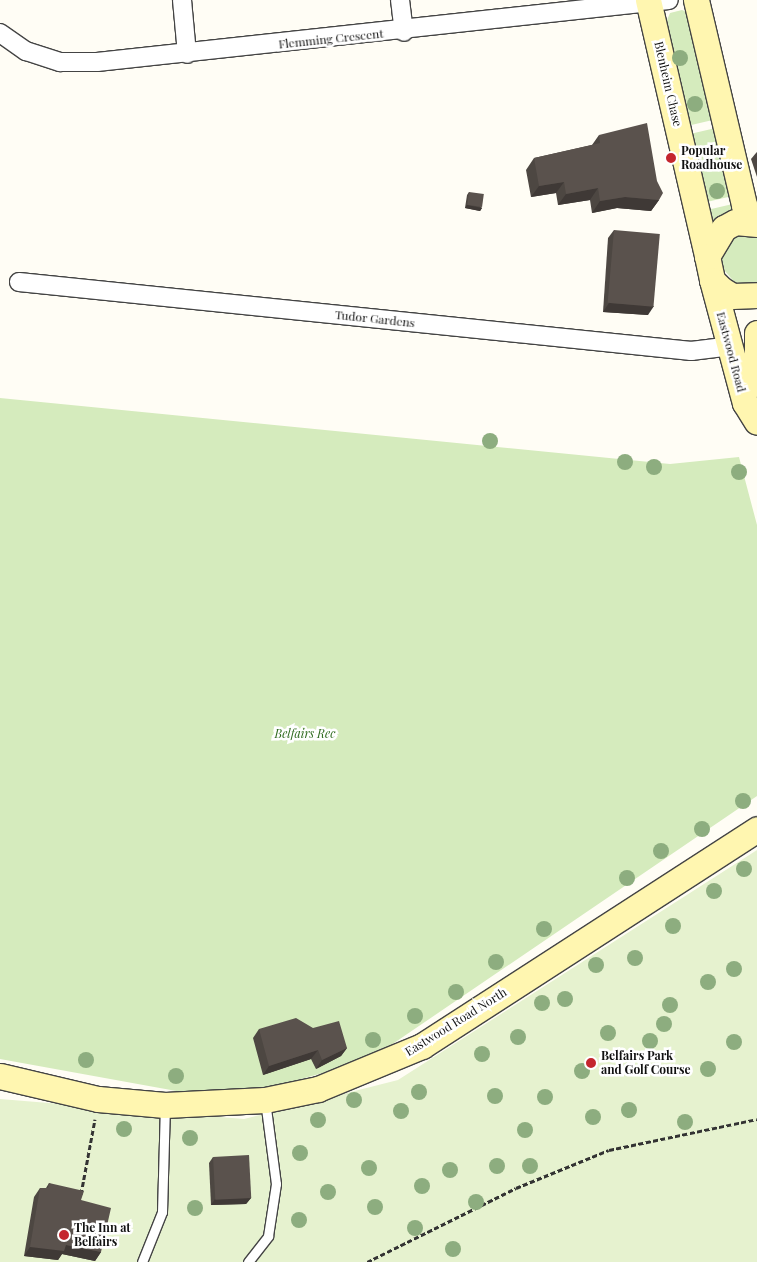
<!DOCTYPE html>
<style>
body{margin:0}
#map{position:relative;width:757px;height:1262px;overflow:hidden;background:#fffdf5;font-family:"Playfair Display",serif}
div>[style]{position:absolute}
.green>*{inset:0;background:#d5ebbd;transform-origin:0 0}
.pitch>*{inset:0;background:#e6f2cf}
.path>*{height:3px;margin-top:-1.5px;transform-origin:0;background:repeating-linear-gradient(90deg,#333 0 5px,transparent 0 7.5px)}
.roads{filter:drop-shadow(1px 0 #444) drop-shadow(-1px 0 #444) drop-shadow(0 1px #444) drop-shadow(0 -1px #444)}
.lane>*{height:9px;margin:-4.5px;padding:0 4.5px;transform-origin:4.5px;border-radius:4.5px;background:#fff}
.street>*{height:18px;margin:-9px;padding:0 9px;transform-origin:9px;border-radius:9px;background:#fff}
.secondary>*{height:25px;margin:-12.5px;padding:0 12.5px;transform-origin:12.5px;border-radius:12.5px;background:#fff6b0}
.trees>*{width:16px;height:16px;margin:-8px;border-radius:50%;background:#8dad7f}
.wall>*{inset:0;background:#4d4742}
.shaded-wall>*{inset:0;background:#3f3936}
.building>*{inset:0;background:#5a524d;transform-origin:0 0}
.dots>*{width:14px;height:14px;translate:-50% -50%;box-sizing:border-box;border:2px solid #fff;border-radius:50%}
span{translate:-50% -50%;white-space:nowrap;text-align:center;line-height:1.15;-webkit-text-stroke:5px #fff;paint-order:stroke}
.street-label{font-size:12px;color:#111}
.poi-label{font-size:12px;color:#111;font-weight:700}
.left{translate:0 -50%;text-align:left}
.park-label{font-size:12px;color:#2f6b1f;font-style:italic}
</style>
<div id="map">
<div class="green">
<div style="clip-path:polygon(682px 10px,689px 13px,717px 119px,687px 126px,665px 25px,670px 13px)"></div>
<div style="left:720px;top:127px;width:70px;height:32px;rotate:77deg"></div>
<div style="clip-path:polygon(737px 203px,740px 212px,711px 226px,707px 210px)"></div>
<div style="clip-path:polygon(757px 233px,757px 283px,736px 284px,719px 264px,721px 246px,733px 234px)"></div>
<div style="clip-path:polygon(0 398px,670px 464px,739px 457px,757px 525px,757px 796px,369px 1060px,226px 1100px,0 1059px)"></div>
</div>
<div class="pitch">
<div style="clip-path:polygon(757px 850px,757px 1262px,0 1262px,0 1099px,244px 1119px,398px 1080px)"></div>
</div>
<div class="path">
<div style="left:81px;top:1194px;width:76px;rotate:-79.4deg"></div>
<div style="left:367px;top:1262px;width:166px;rotate:-26.4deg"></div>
<div style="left:516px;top:1188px;width:100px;rotate:-22.2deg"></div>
<div style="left:609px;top:1150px;width:151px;rotate:-11.8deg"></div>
</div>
<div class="roads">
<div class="lane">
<div style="left:142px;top:1262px;width:54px;rotate:-68.2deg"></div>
<div style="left:162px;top:1212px;width:106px;rotate:-88.4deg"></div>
<div style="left:248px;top:1262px;width:33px;rotate:-52deg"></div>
<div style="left:268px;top:1236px;width:53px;rotate:-81.3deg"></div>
<div style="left:276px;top:1184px;width:85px;rotate:-97.5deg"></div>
</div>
<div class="street">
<div style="left:182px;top:0;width:54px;rotate:84.7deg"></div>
<div style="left:400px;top:0;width:32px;rotate:83deg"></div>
<div style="left:0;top:33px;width:32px;rotate:35deg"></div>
<div style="left:26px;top:51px;width:36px;rotate:18deg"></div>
<div style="left:60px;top:62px;width:37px"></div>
<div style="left:97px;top:62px;width:575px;rotate:-6.19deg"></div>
<div style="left:19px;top:282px;width:676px;rotate:5.86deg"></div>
<div style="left:691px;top:351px;width:39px;rotate:-7deg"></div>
</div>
<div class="secondary">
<div style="left:648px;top:0;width:263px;rotate:77deg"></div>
<div style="left:696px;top:0;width:211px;rotate:76.8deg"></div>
<div style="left:744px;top:205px;width:18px;rotate:68deg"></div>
<div style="left:757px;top:224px;width:22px;rotate:-175deg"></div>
<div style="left:735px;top:222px;width:13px;rotate:151deg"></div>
<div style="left:724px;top:228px;width:33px;rotate:121deg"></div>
<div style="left:707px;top:256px;width:25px;rotate:78deg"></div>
<div style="left:712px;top:280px;width:13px;rotate:45deg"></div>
<div style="left:721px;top:289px;width:13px;rotate:32deg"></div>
<div style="left:732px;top:296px;width:25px;rotate:-2deg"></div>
<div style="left:712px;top:280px;width:127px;rotate:75deg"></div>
<div style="left:745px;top:403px;width:22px;rotate:58deg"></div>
<div style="left:757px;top:333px;width:51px;rotate:90deg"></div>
<div style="left:0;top:1076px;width:101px;rotate:13.2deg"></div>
<div style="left:98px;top:1099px;width:67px;rotate:5.1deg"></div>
<div style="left:165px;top:1105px;width:100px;rotate:-2.9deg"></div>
<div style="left:265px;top:1100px;width:54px;rotate:-11.7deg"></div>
<div style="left:318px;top:1089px;width:113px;rotate:-22.5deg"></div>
<div style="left:422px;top:1046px;width:399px;rotate:-32.9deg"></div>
</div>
</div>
<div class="trees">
<div style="left:680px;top:58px"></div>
<div style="left:695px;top:104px"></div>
<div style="left:717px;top:191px"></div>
<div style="left:490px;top:441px"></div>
<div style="left:625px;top:462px"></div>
<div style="left:654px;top:467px"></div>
<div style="left:739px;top:472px"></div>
<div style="left:743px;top:801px"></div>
<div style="left:702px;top:829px"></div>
<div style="left:661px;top:851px"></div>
<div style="left:744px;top:869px"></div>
<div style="left:627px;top:878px"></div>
<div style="left:714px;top:891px"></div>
<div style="left:673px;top:926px"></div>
<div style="left:544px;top:929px"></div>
<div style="left:635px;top:958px"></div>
<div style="left:496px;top:962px"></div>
<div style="left:596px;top:965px"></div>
<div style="left:734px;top:969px"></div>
<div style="left:708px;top:982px"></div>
<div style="left:456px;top:992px"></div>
<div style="left:565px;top:999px"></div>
<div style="left:542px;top:1003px"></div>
<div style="left:670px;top:1005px"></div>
<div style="left:415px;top:1016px"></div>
<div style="left:664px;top:1024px"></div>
<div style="left:608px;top:1033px"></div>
<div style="left:518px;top:1037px"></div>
<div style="left:373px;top:1040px"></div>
<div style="left:650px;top:1041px"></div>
<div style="left:734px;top:1042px"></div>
<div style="left:482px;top:1054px"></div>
<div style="left:86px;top:1060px"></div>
<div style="left:708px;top:1069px"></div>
<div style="left:582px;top:1071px"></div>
<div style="left:176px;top:1076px"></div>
<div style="left:419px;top:1092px"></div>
<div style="left:495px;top:1096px"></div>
<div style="left:545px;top:1097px"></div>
<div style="left:354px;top:1100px"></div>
<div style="left:629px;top:1110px"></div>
<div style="left:401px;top:1111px"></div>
<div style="left:593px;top:1117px"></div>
<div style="left:318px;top:1120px"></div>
<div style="left:685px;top:1122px"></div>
<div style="left:124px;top:1129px"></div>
<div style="left:525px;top:1130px"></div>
<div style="left:190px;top:1138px"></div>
<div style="left:300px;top:1153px"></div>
<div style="left:497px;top:1166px"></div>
<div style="left:530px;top:1166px"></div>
<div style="left:369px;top:1168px"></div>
<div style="left:450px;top:1170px"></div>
<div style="left:422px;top:1186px"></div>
<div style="left:328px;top:1192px"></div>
<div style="left:476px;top:1202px"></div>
<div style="left:375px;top:1207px"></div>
<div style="left:195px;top:1208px"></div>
<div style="left:299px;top:1220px"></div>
<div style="left:415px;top:1228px"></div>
<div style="left:453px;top:1249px"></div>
</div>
<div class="wall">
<div style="clip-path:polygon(599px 135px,659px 200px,651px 211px,617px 208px,592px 213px,590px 200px,558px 205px,556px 193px,531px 197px,526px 170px,534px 158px,592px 145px)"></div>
<div style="clip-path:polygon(757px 152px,757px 177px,751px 159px,756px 153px)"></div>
<div style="clip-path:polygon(469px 192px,482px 208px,480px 211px,465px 208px,467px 195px)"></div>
<div style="clip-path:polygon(614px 230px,648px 315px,603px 312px,608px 238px)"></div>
<div style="clip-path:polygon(313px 1028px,347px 1048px,341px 1056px,316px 1069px,311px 1059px,263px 1075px,253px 1038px,259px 1029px)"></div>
<div style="clip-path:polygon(213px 1157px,251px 1198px,246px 1204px,211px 1205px,209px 1163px)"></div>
<div style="clip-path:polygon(49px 1183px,81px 1200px,101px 1252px,95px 1261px,62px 1254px,58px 1260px,24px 1256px,34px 1197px,40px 1188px,46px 1188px)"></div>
</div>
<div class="shaded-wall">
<div style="clip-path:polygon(564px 182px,556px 193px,531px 197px,539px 186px)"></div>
<div style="clip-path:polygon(598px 188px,590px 200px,558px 205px,566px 194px)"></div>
<div style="clip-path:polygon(625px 197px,659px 200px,651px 211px,617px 208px,592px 213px,600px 201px)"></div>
<div style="clip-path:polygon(467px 205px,482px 208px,480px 211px,465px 208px)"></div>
<div style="clip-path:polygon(609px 303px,654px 306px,648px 315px,603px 312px)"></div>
<div style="clip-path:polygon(347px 1048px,341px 1056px,316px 1069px,322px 1060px)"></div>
<div style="clip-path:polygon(318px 1050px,311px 1059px,263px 1075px,269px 1066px)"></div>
<div style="clip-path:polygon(251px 1198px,246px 1204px,211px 1205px,215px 1199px)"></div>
<div style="clip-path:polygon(66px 1245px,101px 1252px,95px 1261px,62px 1254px,58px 1260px,24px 1256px,30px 1247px)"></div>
</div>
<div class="building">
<div style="clip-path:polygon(647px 123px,657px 181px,663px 193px,659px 200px,625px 197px,600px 201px,598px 188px,566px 194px,564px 182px,539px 186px,534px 158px,600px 143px,599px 135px)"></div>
<div style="left:469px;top:192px;width:15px;height:13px;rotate:8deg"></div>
<div style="left:614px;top:230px;width:46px;height:73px;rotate:5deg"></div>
<div style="clip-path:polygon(296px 1018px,313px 1028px,339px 1021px,347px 1048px,322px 1060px,318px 1050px,269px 1066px,259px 1029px)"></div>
<div style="left:249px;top:1155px;width:43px;height:36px;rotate:87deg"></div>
<div style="clip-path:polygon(49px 1183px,84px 1191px,81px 1200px,111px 1208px,101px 1252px,66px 1245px,64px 1251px,30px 1247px,40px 1188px,48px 1188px)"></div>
</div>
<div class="dots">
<div style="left:671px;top:158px;background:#c4262e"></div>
<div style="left:591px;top:1063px;background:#c4262e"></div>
<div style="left:64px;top:1235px;background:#c4262e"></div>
</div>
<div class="street-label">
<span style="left:331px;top:39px;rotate:-6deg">Flemming Crescent</span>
<span style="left:668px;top:84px;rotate:77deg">Blenheim Chase</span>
<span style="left:375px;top:319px;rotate:6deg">Tudor Gardens</span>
<span style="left:731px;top:352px;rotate:75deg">Eastwood Road</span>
<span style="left:456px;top:1022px;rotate:-32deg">Eastwood Road North</span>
</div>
<div class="poi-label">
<span class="left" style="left:681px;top:158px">Popular<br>Roadhouse</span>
<span class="left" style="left:601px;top:1063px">Belfairs Park<br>and Golf Course</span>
<span class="left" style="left:74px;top:1235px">The Inn at<br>Belfairs</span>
</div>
<div class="park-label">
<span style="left:305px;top:734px">Belfairs Rec</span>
</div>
</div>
